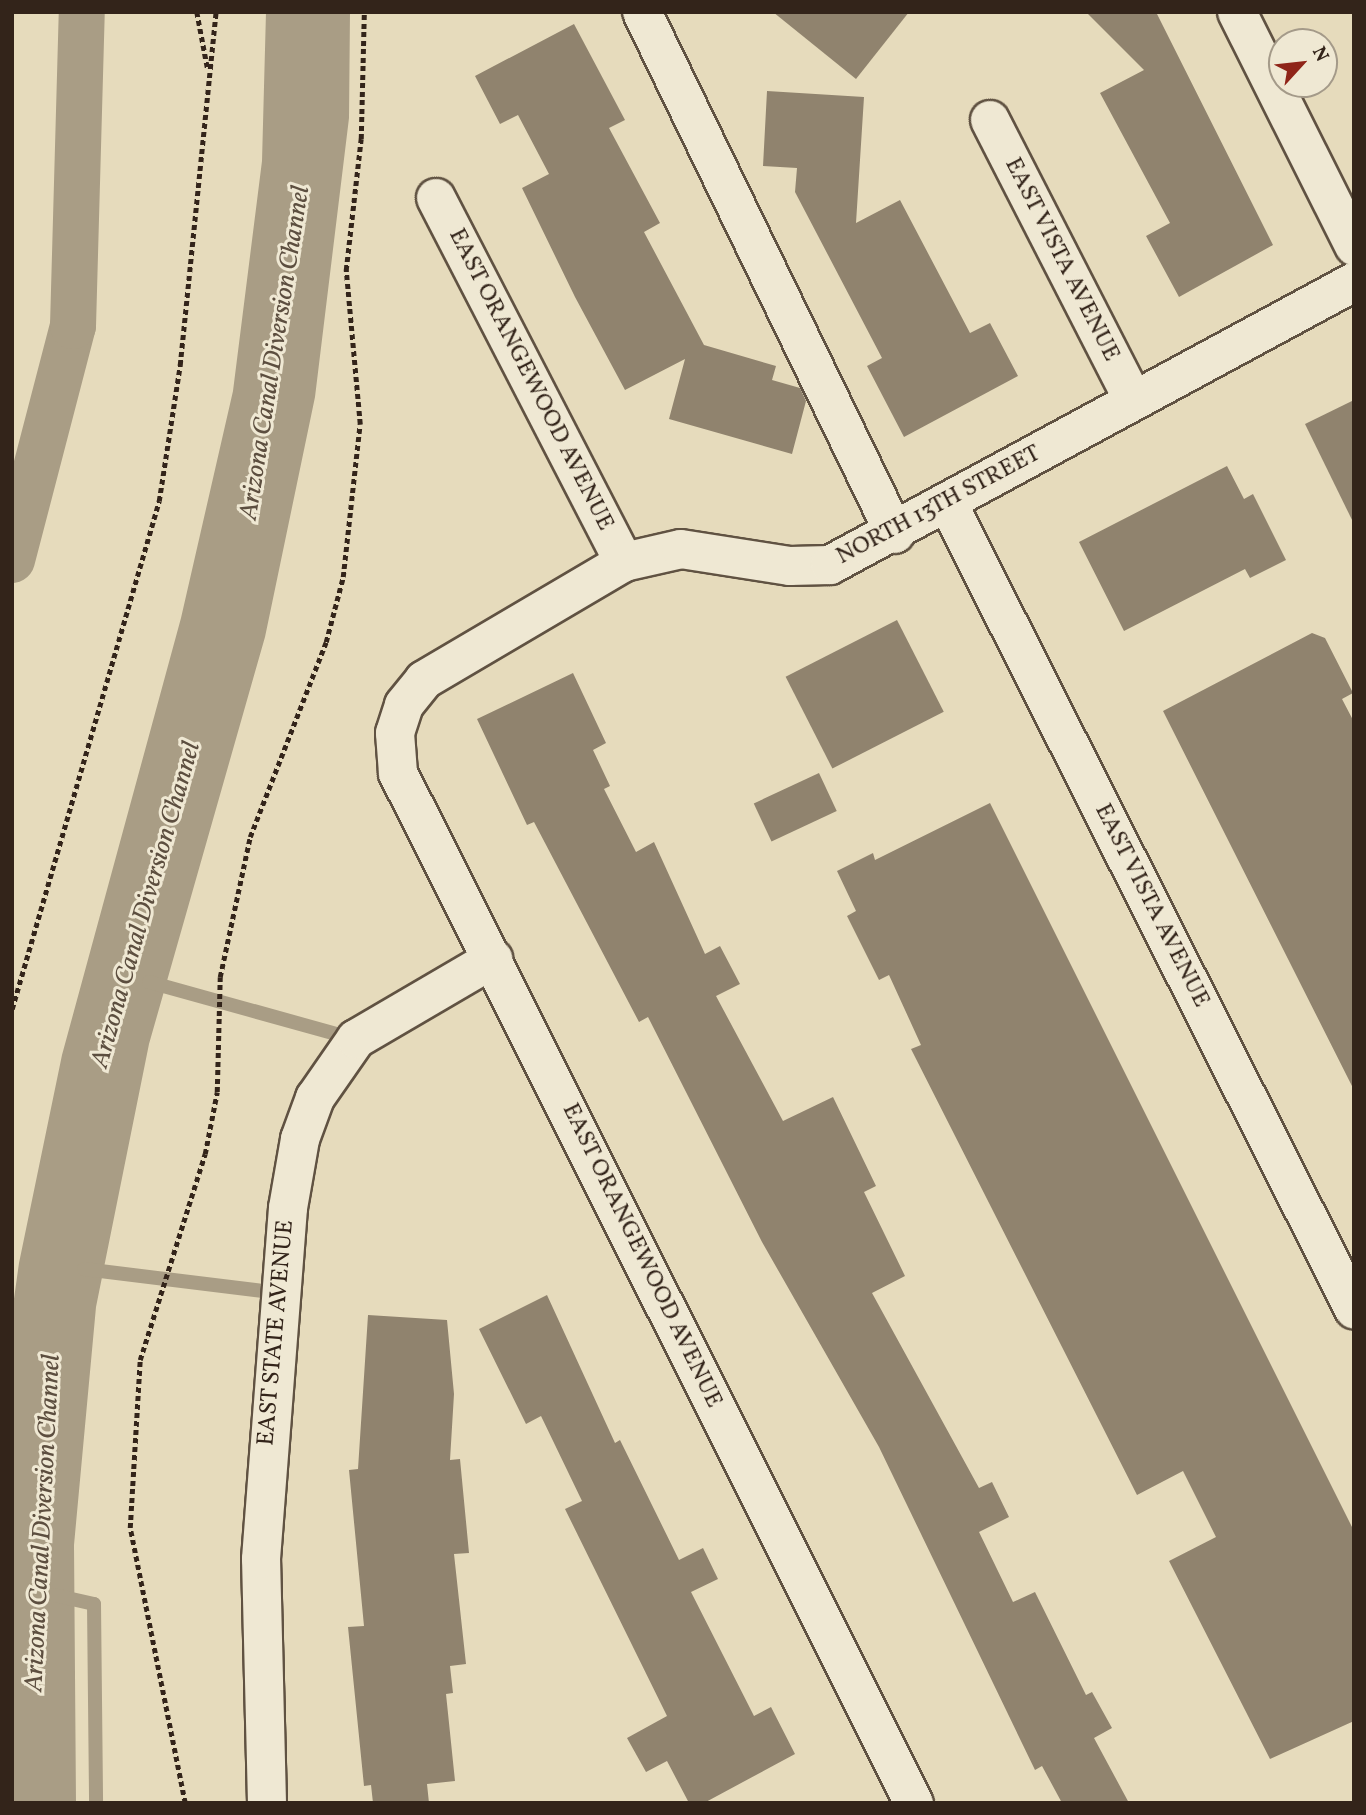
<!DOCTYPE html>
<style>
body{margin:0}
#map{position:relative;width:1366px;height:1815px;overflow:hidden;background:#e6dbbc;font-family:Vollkorn,serif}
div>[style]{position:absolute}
.water>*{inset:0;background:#a99d85}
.stream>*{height:14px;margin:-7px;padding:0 7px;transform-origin:7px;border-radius:7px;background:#a99d85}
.canal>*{height:46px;margin:-23px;padding:0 23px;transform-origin:23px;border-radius:23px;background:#a99d85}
.building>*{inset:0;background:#90836e;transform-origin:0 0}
.path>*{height:4.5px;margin-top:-2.25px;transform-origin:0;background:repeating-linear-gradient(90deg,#33241a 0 5px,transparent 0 8.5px)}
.roads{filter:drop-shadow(2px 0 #605242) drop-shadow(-2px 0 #605242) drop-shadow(0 2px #605242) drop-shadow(0 -2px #605242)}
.minor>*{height:38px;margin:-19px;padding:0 19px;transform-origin:19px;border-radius:19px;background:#efe8d3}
span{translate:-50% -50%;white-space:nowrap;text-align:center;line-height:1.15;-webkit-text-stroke:6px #efe8d3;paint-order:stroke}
.street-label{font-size:24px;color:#33241a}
.water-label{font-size:26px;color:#5c4e3f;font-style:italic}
.frame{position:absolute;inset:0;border:14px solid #33241a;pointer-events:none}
.north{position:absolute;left:1268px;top:28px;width:70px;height:70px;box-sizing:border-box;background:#efe8d3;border:2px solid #a49a89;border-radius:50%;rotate:63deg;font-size:19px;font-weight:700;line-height:28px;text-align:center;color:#33241a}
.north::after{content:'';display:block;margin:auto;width:24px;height:32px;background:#8f2418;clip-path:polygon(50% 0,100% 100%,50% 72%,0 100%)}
</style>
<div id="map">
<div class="water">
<div style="clip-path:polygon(266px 12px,350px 12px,349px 118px,315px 397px,265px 637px,149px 1044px,96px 1307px,74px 1545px,76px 1803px,12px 1803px,12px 1313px,19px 1263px,62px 1055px,181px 618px,233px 391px,262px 161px)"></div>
</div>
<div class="stream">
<div style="left:149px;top:982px;width:214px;rotate:15.5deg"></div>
<div style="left:84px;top:1269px;width:196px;rotate:7deg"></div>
<div style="left:54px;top:1595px;width:41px;rotate:12.7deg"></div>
<div style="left:94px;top:1604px;width:199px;rotate:89.4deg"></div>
</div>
<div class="canal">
<div style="left:12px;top:560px;width:242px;rotate:-75.4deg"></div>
<div style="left:73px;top:326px;width:314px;rotate:-88.4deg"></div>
</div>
<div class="building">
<div style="clip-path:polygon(773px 12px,909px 12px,856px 79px)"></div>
<div style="clip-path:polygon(1086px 12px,1156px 12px,1273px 245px,1179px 297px,1146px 236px,1170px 223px,1100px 93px,1144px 70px)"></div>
<div style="clip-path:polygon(574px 24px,625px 120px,609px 128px,660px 223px,644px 232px,704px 345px,776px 366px,772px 380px,800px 388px,806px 401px,792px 454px,669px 419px,685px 359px,625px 390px,575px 297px,522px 188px,549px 174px,518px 115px,500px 124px,475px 76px)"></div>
<div style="clip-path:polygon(767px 91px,864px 97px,856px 223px,900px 200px,970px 333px,990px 323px,1018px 376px,904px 437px,867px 366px,882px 358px,795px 192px,797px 168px,763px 166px)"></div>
<div style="clip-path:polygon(1354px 400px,1354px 524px,1305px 424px)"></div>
<div style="clip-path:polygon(1227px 466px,1244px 499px,1253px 494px,1286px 560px,1250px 578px,1245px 569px,1124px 631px,1079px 542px)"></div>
<div style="left:897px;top:620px;width:103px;height:125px;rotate:63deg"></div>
<div style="clip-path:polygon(1312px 633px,1325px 638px,1353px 693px,1342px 699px,1354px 722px,1354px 1090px,1163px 711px)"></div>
<div style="clip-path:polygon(573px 673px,606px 743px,593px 750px,610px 786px,604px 789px,636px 852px,654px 842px,705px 954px,720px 946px,740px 984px,716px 996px,783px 1121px,833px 1097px,876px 1186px,864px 1192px,905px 1276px,872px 1293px,979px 1488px,992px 1482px,1009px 1517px,979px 1532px,1013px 1602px,1035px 1592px,1086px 1695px,1092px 1692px,1112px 1728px,1094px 1738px,1129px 1803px,1062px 1803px,1042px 1766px,1035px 1770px,879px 1447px,762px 1242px,648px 1017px,639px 1022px,534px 822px,527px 825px,477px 719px)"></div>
<div style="left:819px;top:773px;width:42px;height:72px;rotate:65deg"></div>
<div style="clip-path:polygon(990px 803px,1354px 1531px,1354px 1721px,1270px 1759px,1169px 1561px,1216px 1537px,1183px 1471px,1137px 1495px,911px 1049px,921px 1045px,889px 975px,879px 980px,847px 916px,856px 911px,837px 871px,873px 853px,875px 860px)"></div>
<div style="clip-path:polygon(547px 1295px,615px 1443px,620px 1440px,679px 1560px,703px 1548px,718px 1579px,691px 1592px,754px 1716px,771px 1707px,795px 1754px,704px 1803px,689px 1803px,667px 1761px,646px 1772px,627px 1738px,667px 1716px,565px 1509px,582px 1501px,541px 1416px,526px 1424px,479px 1329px)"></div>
<div style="clip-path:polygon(368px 1315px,447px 1320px,454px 1394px,450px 1460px,460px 1459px,469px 1553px,454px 1554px,466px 1664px,450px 1666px,453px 1693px,446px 1694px,455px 1781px,427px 1784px,429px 1803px,373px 1803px,371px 1785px,364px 1786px,348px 1627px,364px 1626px,349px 1470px,358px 1469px)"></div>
</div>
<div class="path">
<div style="left:197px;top:12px;width:59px;rotate:79.3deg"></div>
<div style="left:12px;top:1009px;width:529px;rotate:-73.86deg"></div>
<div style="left:159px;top:501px;width:138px;rotate:-81.2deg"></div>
<div style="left:180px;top:365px;width:355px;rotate:-84.2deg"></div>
<div style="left:185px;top:1803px;width:280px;rotate:-101.3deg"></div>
<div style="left:130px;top:1528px;width:168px;rotate:-86.6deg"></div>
<div style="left:140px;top:1360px;width:216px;rotate:-72.5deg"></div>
<div style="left:205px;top:1154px;width:63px;rotate:-79deg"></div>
<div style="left:217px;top:1092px;width:115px;rotate:-88.5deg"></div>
<div style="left:220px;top:977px;width:143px;rotate:-77.9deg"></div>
<div style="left:250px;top:837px;width:209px;rotate:-68.7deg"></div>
<div style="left:326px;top:642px;width:67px;rotate:-75.3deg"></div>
<div style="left:343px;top:577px;width:154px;rotate:-83.7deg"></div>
<div style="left:360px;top:424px;width:155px;rotate:-95.2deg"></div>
<div style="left:346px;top:270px;width:132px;rotate:-83.5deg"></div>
<div style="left:361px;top:139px;width:127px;rotate:-88.6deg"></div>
</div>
<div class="roads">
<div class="minor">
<div style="left:642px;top:12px;width:580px;rotate:64.14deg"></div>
<div style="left:1237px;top:12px;width:262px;rotate:63.4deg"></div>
<div style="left:990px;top:120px;width:314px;rotate:62.9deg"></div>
<div style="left:436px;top:198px;width:410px;rotate:62.7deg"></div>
<div style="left:948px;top:504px;width:902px;rotate:63.24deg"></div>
<div style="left:267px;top:1803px;width:244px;rotate:-91.4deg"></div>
<div style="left:261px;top:1559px;width:352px;rotate:-85.6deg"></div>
<div style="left:288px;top:1208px;width:70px;rotate:-80.1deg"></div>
<div style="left:300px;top:1139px;width:44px;rotate:-69.9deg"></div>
<div style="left:315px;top:1098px;width:72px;rotate:-55.2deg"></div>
<div style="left:356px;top:1039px;width:159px;rotate:-30.3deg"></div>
<div style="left:914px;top:1803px;width:1152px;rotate:-116.61deg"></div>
<div style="left:398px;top:773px;width:40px;rotate:-94.3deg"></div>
<div style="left:395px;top:733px;width:29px;rotate:-72deg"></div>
<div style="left:404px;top:705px;width:32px;rotate:-51deg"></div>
<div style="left:424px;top:680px;width:232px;rotate:-30.5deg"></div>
<div style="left:624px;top:562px;width:58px;rotate:-12.8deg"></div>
<div style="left:681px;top:549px;width:110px;rotate:8.9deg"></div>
<div style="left:790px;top:566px;width:40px;rotate:-1.4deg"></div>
<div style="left:830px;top:565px;width:596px;rotate:-28.37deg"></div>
</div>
</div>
<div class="street-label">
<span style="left:1061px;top:260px;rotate:63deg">EAST VISTA AVENUE</span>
<span style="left:530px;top:380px;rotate:63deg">EAST ORANGEWOOD AVENUE</span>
<span style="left:939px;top:506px;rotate:-28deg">NORTH 13TH STREET</span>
<span style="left:1151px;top:906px;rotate:63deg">EAST VISTA AVENUE</span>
<span style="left:641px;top:1256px;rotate:64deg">EAST ORANGEWOOD AVENUE</span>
<span style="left:277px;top:1333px;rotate:-85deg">EAST STATE AVENUE</span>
</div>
<div class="water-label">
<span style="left:276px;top:353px;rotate:-81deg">Arizona Canal Diversion Channel</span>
<span style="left:147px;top:905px;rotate:-74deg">Arizona Canal Diversion Channel</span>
<span style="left:44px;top:1523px;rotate:-87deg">Arizona Canal Diversion Channel</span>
</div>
<div class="frame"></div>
<div class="north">N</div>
</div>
